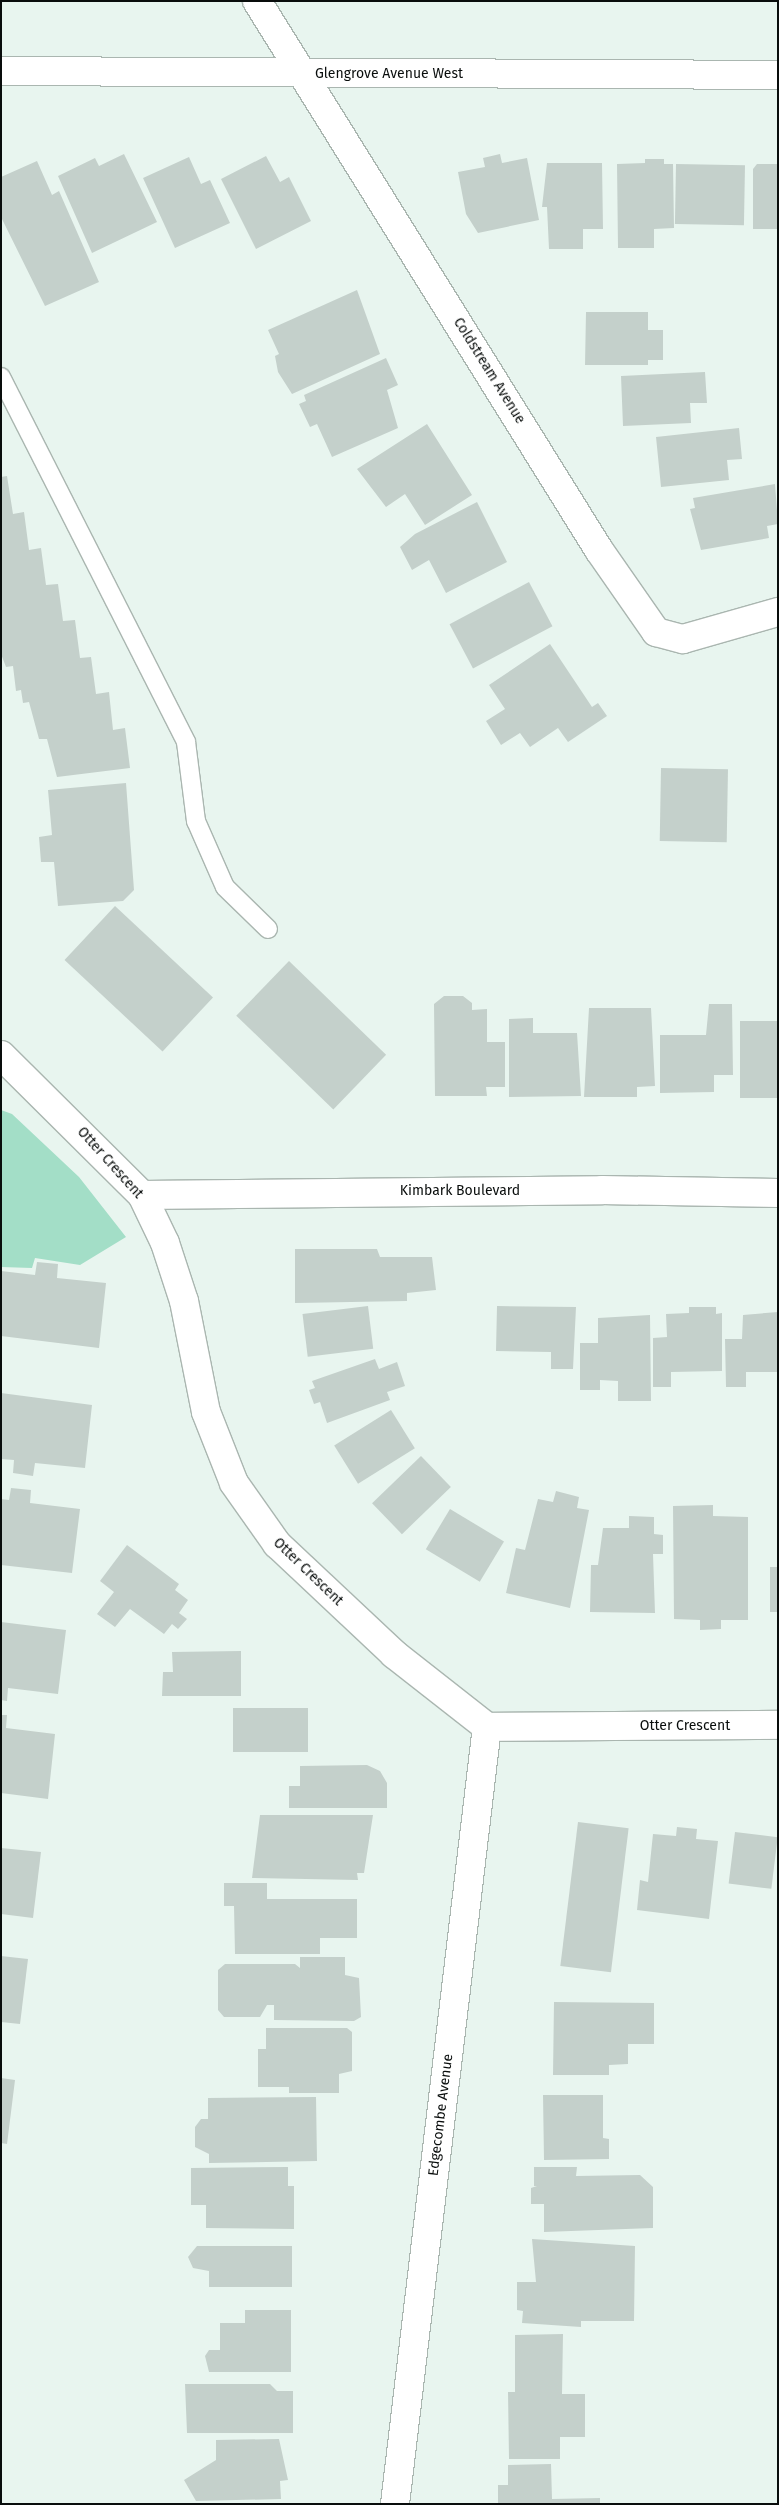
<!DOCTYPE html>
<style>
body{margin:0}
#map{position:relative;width:779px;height:2505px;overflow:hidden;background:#e8f5ef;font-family:"Fira Sans",sans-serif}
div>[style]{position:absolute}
.green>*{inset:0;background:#a3dec7}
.building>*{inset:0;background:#c4d0cb;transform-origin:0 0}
.roads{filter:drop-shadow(1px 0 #aab6b0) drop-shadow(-1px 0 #aab6b0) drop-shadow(0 1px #aab6b0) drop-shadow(0 -1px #aab6b0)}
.lane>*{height:18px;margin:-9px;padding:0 9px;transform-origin:9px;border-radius:9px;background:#fff}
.street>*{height:28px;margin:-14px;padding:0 14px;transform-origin:14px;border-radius:14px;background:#fff}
span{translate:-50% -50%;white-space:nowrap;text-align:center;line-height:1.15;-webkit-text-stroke:4.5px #fff;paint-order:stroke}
.street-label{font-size:14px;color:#090d0c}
.frame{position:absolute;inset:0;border:2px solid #090d0c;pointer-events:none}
</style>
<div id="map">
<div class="green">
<div style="clip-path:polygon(1px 1110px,12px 1114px,79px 1177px,126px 1237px,80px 1265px,35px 1258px,32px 1268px,1px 1267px)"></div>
</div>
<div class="building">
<div style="clip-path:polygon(124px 154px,157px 222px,92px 253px,58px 176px,95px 158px,99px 166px)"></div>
<div style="clip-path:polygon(500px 154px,502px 163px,527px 158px,539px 220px,478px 233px,466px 214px,458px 172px,485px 167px,483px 158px)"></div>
<div style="clip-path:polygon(266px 156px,280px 182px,289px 177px,311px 221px,256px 249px,221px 179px)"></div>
<div style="clip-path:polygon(189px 157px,201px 184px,210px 180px,230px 223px,175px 248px,143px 178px)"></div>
<div style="clip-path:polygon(645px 159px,664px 159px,664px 164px,673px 164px,674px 228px,654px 229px,654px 248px,618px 248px,617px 164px,645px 163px)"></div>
<div style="clip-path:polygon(37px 161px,52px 195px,59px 191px,99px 282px,45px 306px,1px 217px,1px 177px)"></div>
<div style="clip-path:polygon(547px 163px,602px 163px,603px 229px,583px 229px,583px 249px,549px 249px,547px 207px,542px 207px)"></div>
<div style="left:676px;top:164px;width:69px;height:60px;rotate:1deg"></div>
<div style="clip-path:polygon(757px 164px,778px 164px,778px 229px,753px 229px,753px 169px)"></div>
<div style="clip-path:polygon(357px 290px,380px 354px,292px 394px,278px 372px,275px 356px,279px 354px,268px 330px)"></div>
<div style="clip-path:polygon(586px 312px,648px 312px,648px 330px,663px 330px,663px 360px,648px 360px,648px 365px,585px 365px)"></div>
<div style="clip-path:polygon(386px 358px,398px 385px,387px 390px,398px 428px,332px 457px,317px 424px,310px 427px,299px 404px,306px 401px,304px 395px)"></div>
<div style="clip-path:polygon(705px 372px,707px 403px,690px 403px,691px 423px,623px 426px,621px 376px)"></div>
<div style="clip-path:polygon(427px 424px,472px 495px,425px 525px,405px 494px,386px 507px,357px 469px)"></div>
<div style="clip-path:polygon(739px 428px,742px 459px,727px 460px,729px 480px,661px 487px,656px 437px)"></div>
<div style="clip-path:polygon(7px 476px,13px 514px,24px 512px,29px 550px,41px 548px,46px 585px,58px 584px,63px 621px,75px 620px,80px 658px,91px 657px,96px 694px,109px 692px,113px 730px,125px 728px,130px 768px,57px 777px,47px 739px,39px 739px,29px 702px,23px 703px,21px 690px,16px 691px,13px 666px,6px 667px,1px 654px,1px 477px)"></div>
<div style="clip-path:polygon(775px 484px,778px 524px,767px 526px,769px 538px,701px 550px,690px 509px,695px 508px,693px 498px)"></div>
<div style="clip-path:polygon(477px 502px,507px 562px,446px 593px,429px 560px,412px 570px,400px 547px,415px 534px)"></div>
<div style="left:529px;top:582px;width:50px;height:90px;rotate:62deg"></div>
<div style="clip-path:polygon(550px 644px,592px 707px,598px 703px,607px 716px,568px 742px,558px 728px,530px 747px,520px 733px,501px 745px,486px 721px,505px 709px,489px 685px)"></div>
<div style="left:661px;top:768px;width:67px;height:73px;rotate:1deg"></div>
<div style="clip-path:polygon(126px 783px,134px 890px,123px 901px,58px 906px,54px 862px,41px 862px,39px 837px,52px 835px,48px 790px)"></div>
<div style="left:115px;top:906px;width:134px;height:74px;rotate:43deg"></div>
<div style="left:289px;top:961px;width:135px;height:76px;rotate:44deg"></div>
<div style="clip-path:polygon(444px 996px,463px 996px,472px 1003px,472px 1010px,487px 1009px,487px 1042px,505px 1042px,505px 1087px,486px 1087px,487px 1096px,435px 1096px,434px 1004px)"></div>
<div style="clip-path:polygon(709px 1004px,732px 1004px,733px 1075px,714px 1075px,714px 1092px,660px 1093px,660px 1035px,706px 1035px)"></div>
<div style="clip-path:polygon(589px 1008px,651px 1008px,655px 1086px,637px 1087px,637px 1097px,584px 1097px)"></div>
<div style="clip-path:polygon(533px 1018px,533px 1033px,577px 1033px,581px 1096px,509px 1097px,509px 1019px)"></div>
<div style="left:778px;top:1021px;width:77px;height:38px;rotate:90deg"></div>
<div style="clip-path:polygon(295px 1249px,377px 1249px,380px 1257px,432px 1257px,436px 1290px,407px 1293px,407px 1301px,295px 1303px)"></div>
<div style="clip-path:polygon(37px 1262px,58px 1264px,57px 1278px,106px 1283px,99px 1348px,1px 1336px,1px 1271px,35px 1275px)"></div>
<div style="left:368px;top:1306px;width:43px;height:66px;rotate:83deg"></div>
<div style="clip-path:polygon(497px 1306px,576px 1307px,573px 1369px,551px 1369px,551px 1352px,496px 1351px)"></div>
<div style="clip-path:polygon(689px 1307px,716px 1307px,716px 1314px,722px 1313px,722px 1371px,671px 1372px,671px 1387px,653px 1387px,653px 1338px,667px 1337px,666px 1314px,689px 1313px)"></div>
<div style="clip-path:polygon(778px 1312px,778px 1372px,746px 1372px,746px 1387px,726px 1387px,725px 1339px,742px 1339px,743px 1315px)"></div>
<div style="clip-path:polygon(650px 1315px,651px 1401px,618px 1401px,618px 1381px,600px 1380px,600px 1390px,580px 1390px,580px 1343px,598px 1343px,598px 1318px)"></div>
<div style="clip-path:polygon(375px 1359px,379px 1369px,397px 1362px,405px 1386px,387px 1392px,390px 1400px,327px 1423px,320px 1402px,314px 1404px,309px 1390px,315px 1388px,312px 1381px)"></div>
<div style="clip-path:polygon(1px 1393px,92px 1405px,85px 1468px,35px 1463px,33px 1476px,13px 1473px,14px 1460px,1px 1459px)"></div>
<div style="left:391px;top:1410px;width:45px;height:67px;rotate:58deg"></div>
<div style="left:421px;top:1456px;width:43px;height:68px;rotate:46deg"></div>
<div style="clip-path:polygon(11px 1488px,31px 1490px,30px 1503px,80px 1509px,72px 1573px,1px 1565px,1px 1499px,9px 1500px)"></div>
<div style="clip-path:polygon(556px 1491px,579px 1497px,577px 1508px,589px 1510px,570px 1608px,506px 1593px,516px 1548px,525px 1550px,538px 1499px,553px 1502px)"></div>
<div style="clip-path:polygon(713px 1505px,713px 1516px,748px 1517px,748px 1620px,721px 1620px,721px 1629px,700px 1630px,700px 1620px,674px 1619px,673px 1506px)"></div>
<div style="left:450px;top:1509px;width:63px;height:47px;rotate:31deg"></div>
<div style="clip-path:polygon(629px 1516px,654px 1517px,654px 1534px,663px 1535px,663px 1554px,653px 1554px,655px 1613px,590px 1612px,591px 1565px,598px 1565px,603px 1528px,629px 1528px)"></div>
<div style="clip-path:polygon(127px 1545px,179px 1584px,175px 1590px,188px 1600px,179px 1613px,187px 1619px,178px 1629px,172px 1624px,164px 1634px,130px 1609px,115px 1627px,97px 1614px,114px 1592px,100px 1581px)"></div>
<div style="left:770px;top:1567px;width:8px;height:45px"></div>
<div style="clip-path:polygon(1px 1622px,66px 1630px,58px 1694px,8px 1688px,7px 1701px,1px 1700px)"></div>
<div style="clip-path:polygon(241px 1651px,241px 1696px,162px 1696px,163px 1672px,173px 1672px,172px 1652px)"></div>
<div style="left:308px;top:1708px;width:44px;height:75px;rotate:90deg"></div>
<div style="clip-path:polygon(1px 1715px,7px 1715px,6px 1728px,55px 1734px,48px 1799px,1px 1793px)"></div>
<div style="clip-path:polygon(367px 1765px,380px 1771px,387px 1783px,387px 1808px,289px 1808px,289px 1786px,300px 1786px,300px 1766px)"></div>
<div style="clip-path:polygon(260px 1815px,373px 1815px,364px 1873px,357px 1873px,358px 1880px,252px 1878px)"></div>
<div style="left:578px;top:1822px;width:51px;height:145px;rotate:7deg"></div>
<div style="clip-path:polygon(677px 1827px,697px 1829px,696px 1839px,718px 1841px,709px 1919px,637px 1910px,640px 1880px,648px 1882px,653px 1834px,676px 1836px)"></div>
<div style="left:735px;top:1832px;width:43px;height:52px;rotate:7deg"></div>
<div style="clip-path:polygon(1px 1848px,41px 1852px,33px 1918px,1px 1914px)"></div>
<div style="clip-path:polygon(224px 1883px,267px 1883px,267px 1899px,357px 1899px,357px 1938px,320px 1938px,320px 1954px,235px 1954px,234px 1906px,224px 1906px)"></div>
<div style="clip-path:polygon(1px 1956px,28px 1959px,20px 2024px,1px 2022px)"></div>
<div style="clip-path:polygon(300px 1957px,345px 1957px,345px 1975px,359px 1978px,361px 2017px,354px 2021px,274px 2020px,274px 2005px,267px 2005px,260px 2017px,224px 2017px,218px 2010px,218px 1970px,225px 1964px,295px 1964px,300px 1968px)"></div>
<div style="clip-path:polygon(554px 2002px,654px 2003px,654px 2044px,628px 2044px,628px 2064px,609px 2065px,609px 2075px,553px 2075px)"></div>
<div style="clip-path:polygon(266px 2028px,347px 2028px,352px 2032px,352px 2071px,339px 2074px,339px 2093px,289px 2093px,289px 2087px,258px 2087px,258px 2049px,266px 2049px)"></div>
<div style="clip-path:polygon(1px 2078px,15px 2080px,7px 2144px,1px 2143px)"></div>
<div style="clip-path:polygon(543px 2095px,603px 2095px,603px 2138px,609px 2139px,609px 2159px,544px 2160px)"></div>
<div style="clip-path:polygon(316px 2097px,317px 2161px,209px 2163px,209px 2154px,195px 2147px,195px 2127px,201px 2119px,208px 2119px,208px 2098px)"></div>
<div style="clip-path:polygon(288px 2167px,288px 2186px,294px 2186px,294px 2229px,206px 2228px,206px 2205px,191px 2205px,191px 2168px)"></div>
<div style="clip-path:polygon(534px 2167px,577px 2167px,576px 2176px,640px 2175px,653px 2187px,653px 2228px,544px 2232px,544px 2204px,531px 2204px,531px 2188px,537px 2186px,534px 2186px)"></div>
<div style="clip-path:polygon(532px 2239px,635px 2246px,634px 2321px,581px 2321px,581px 2327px,522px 2323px,523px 2311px,517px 2310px,517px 2282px,536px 2282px)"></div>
<div style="clip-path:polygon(292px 2246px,292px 2287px,209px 2287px,209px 2271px,193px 2268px,188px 2257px,197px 2246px)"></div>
<div style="clip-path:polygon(245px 2310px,291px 2310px,291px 2372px,209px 2372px,205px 2356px,209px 2350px,220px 2350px,220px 2323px,245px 2323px)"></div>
<div style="clip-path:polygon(563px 2334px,562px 2394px,585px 2394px,585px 2437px,560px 2437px,560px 2459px,509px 2459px,508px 2392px,515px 2392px,515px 2335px)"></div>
<div style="clip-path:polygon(185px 2384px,270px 2384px,277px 2391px,293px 2391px,293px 2433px,187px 2433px)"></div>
<div style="clip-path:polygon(279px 2439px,288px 2480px,280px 2481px,281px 2499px,196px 2501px,184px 2480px,216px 2460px,216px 2440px)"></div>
<div style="clip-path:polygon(551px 2464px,552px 2499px,600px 2498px,600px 2504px,498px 2504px,498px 2485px,508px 2485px,508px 2465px)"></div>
</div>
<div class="roads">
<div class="lane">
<div style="left:1px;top:377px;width:409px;rotate:63.1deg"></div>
<div style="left:186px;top:742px;width:80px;rotate:82.8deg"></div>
<div style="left:196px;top:821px;width:72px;rotate:66.3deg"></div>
<div style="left:225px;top:887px;width:60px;rotate:44.3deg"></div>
</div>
<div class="street">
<div style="left:257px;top:1px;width:647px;rotate:58.08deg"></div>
<div style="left:599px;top:550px;width:100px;rotate:55.2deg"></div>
<div style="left:656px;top:632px;width:28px;rotate:15deg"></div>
<div style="left:683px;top:639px;width:99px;rotate:-15.9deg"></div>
<div style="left:1px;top:71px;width:777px;rotate:0.29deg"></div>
<div style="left:1px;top:1055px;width:199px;rotate:44.8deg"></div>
<div style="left:142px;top:1195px;width:53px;rotate:64.4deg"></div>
<div style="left:165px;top:1243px;width:61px;rotate:71.9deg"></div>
<div style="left:184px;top:1301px;width:113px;rotate:78.8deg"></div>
<div style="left:206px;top:1412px;width:76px;rotate:68.5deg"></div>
<div style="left:234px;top:1483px;width:75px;rotate:54.8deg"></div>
<div style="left:277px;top:1544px;width:161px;rotate:43.2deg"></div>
<div style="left:394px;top:1654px;width:118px;rotate:38.1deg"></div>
<div style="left:487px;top:1727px;width:291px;rotate:-0.4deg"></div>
<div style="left:142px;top:1195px;width:460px;rotate:-0.6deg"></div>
<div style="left:602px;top:1190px;width:176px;rotate:1deg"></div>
<div style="left:395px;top:2504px;width:782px;rotate:-83.25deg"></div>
</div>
</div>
<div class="street-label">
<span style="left:389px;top:74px">Glengrove Avenue West</span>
<span style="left:489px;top:371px;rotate:58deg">Coldstream Avenue</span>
<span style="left:110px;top:1163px;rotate:48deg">Otter Crescent</span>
<span style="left:460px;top:1191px">Kimbark Boulevard</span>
<span style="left:308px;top:1572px;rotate:44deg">Otter Crescent</span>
<span style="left:685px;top:1726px">Otter Crescent</span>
<span style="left:441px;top:2115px;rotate:-83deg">Edgecombe Avenue</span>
</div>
<div class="frame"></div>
</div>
